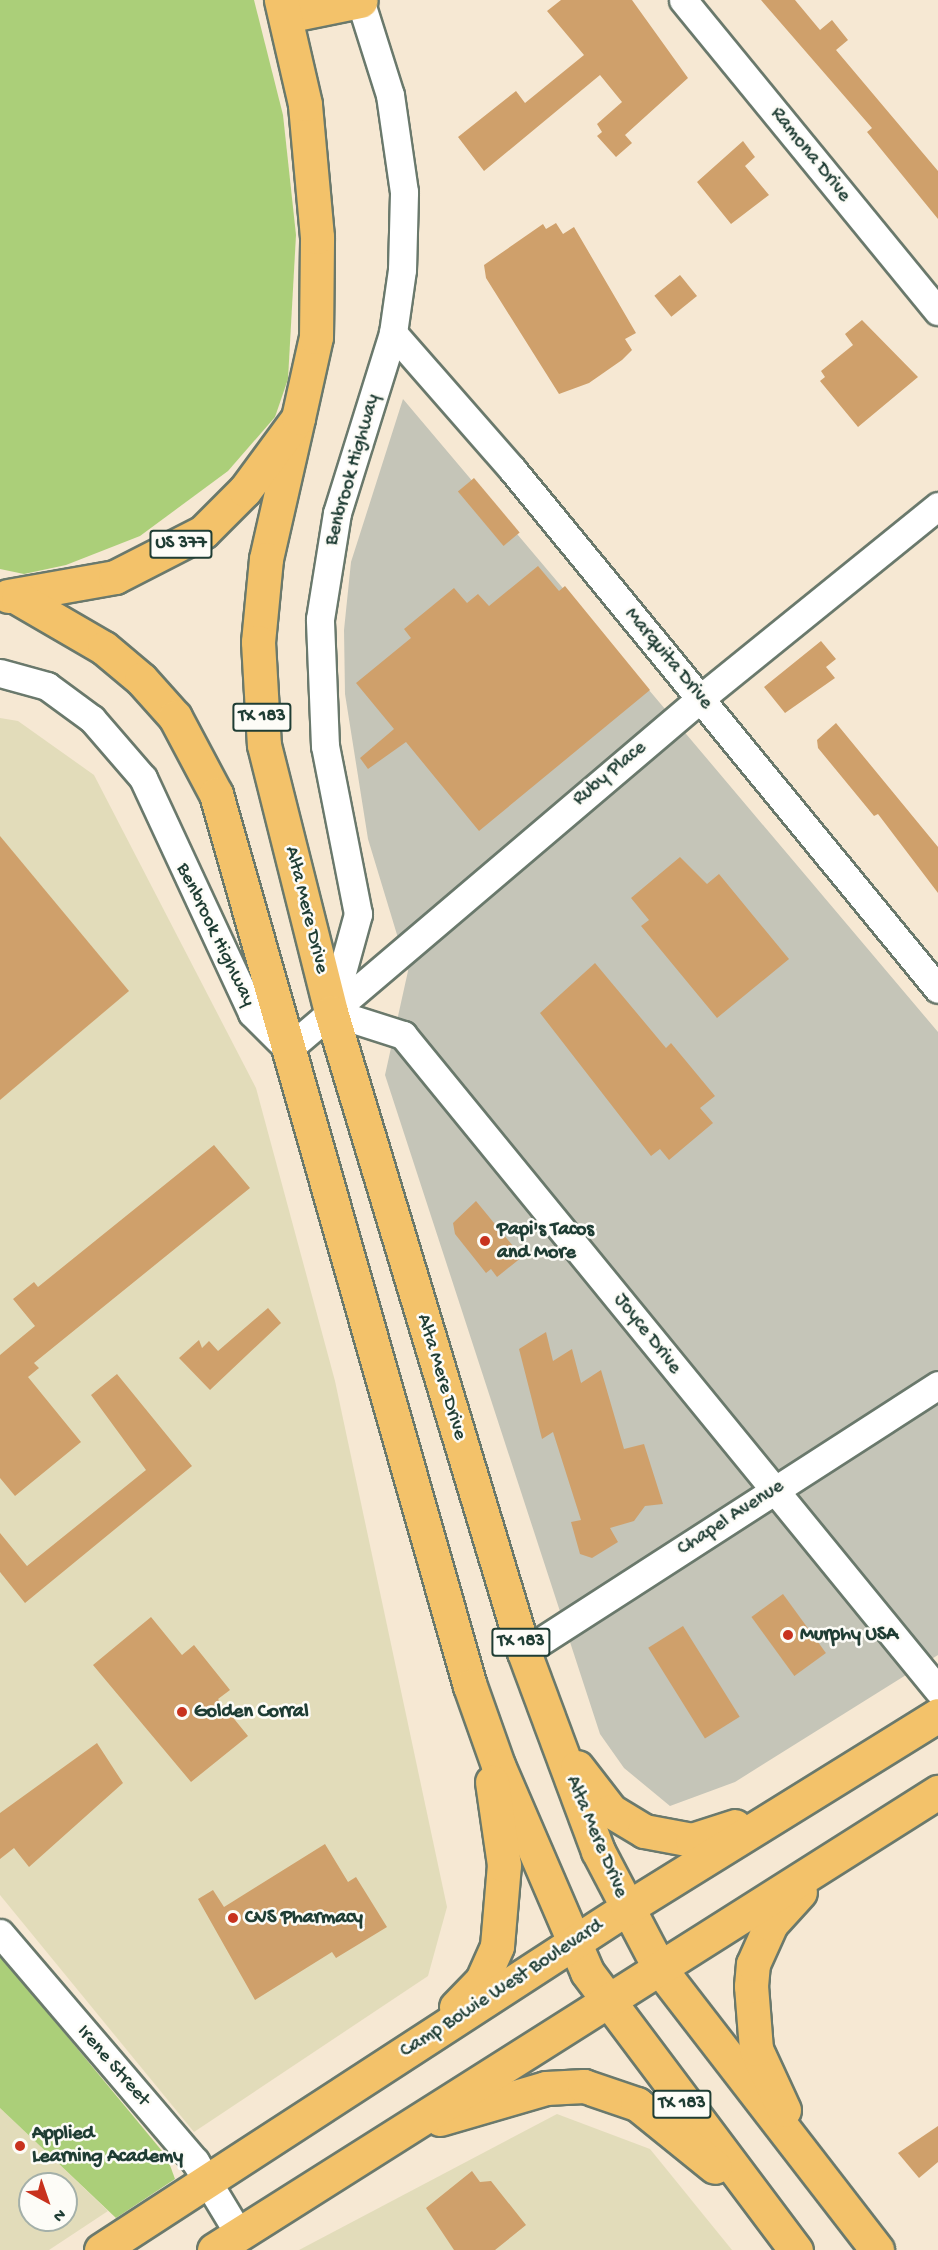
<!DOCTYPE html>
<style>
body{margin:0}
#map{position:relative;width:938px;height:2250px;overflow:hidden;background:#f6e8d3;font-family:"Gochi Hand",sans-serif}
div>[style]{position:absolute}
.built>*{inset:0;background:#e2dcba}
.industrial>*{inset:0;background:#c5c5b8}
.green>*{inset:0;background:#abcf79}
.building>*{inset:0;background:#cfa06b;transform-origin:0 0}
.roads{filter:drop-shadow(2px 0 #6a796c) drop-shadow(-2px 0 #6a796c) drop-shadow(0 2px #6a796c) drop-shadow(0 -2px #6a796c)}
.minor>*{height:27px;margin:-13.5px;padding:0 13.5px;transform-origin:13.5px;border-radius:13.5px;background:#fff}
.major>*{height:33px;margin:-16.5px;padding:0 16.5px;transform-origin:16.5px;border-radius:16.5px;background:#f3c26a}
.dots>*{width:16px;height:16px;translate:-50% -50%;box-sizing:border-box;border:3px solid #fdfcf7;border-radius:50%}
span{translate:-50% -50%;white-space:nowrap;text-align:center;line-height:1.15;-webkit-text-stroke:5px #fdfcf7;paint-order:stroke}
.shield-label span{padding:2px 4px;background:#fdfcf7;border:2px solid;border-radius:4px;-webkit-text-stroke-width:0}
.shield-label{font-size:18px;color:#1f3d34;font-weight:700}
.street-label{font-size:20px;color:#1f3d34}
.poi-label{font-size:20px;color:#1f3d34;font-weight:700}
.left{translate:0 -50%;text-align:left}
.north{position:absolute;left:18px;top:2172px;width:60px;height:60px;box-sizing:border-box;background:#fdfcf7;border:2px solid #a4b0a9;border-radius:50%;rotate:140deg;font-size:16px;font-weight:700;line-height:24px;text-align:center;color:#1f3d34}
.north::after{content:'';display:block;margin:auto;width:21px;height:27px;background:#c8321e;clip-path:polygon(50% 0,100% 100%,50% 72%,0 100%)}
</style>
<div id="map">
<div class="built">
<div style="clip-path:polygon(0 718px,18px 721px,94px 775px,256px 1088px,335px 1381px,447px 1907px,428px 1976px,194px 2132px,0 1895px)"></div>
<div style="clip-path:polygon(evenodd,0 2108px,108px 2211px,49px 2250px,0 2250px,0 2108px,30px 2184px,66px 2184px,66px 2220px,30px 2220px,30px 2184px)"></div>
<div style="clip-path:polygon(557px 2114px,650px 2149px,732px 2250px,299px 2250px)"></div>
</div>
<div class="industrial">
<div style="clip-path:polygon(403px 399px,938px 1032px,938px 1655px,735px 1782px,670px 1806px,624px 1768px,600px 1734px,385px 1075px,408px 971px,368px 839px,345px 694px,344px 630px,351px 562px)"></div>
</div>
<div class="green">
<div style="clip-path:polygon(0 0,254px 0,283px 115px,296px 235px,288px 379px,275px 417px,228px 471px,140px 536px,66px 565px,24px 574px,0 569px)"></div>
<div style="clip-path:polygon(0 1955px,167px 2157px,175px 2179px,116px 2218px,0 2108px)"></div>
</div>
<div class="building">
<div style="clip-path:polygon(561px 0,632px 0,688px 78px,625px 135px,632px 143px,616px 157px,597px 136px,602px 132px,597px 124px,622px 102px,600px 75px,484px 171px,458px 137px,516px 91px,525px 103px,584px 55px,547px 11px)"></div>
<div style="clip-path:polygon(761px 0,795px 0,820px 30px,832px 20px,848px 40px,836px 50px,938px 171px,938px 219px,867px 132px,872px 128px)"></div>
<div style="clip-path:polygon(743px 141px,755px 157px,745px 166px,769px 195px,731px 224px,697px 182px)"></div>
<div style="clip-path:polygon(556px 223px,563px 234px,574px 227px,636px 333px,625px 339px,632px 350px,622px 360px,589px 383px,559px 394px,486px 278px,484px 265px,543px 224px,546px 229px)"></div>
<div style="left:680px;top:275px;width:27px;height:33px;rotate:51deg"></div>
<div style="clip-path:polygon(862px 320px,918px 377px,858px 427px,820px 381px,825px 377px,821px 371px,853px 345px,845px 334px)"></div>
<div style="left:474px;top:478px;width:71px;height:21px;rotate:50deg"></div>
<div style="clip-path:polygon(538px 566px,559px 591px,565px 586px,650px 690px,479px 831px,406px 742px,368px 769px,360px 758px,394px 729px,356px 683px,411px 638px,404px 629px,454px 588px,467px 603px,478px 594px,489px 606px)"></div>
<div style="clip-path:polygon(821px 641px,836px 659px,826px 667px,835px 678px,785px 713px,764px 687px)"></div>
<div style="clip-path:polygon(836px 723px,938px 847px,938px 893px,878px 814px,874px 816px,818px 748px,817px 740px)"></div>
<div style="clip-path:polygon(0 836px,129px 991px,0 1100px)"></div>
<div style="clip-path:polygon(680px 857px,707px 884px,719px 874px,789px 959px,717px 1018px,641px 926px,649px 920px,631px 898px)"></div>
<div style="clip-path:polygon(595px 963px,666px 1048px,671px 1043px,715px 1096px,700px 1108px,713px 1123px,669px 1160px,660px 1149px,651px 1156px,540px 1013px)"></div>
<div style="clip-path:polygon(214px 1145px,250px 1188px,34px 1363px,39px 1368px,28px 1377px,81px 1442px,15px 1496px,0 1478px,0 1355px,35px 1326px,13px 1299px,34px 1282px,38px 1287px)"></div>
<div style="clip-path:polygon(476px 1201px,522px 1257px,497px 1277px,491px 1269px,486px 1273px,455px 1234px,453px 1223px)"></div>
<div style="clip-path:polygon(268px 1308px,281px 1323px,210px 1390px,179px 1358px,199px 1340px,202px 1348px,209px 1341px,218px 1351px)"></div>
<div style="clip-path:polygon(546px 1332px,553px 1361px,572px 1349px,581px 1383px,601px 1370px,624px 1449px,644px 1444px,663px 1504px,645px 1506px,634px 1521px,610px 1528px,618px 1542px,592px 1558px,580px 1554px,571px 1522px,581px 1520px,553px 1432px,542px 1439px,519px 1349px)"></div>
<div style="clip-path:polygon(117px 1374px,192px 1466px,25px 1603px,0 1572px,0 1533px,27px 1566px,146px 1470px,91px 1395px)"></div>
<div style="left:783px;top:1594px;width:73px;height:39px;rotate:54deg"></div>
<div style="clip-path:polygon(151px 1617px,182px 1655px,194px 1645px,230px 1690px,218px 1699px,248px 1736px,191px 1782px,93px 1665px)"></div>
<div style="left:683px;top:1626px;width:107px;height:41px;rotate:58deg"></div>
<div style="clip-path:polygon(97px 1743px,123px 1783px,29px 1867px,14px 1848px,0 1859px,0 1813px)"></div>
<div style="clip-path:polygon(325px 1844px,348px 1882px,356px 1877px,387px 1927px,336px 1958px,332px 1952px,255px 2000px,198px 1899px,213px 1890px,224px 1907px)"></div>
<div style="clip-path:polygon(938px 2126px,938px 2162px,919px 2178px,898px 2153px)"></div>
<div style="clip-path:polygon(472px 2171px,480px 2182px,491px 2181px,526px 2225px,495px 2250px,454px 2250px,426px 2208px)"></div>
</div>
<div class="roads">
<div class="minor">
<div style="left:683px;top:0;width:402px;rotate:50.7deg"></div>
<div style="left:393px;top:333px;width:181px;rotate:48.8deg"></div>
<div style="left:512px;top:469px;width:672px;rotate:50.67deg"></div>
<div style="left:0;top:673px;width:49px;rotate:15.5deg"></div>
<div style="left:47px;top:686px;width:56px;rotate:36.3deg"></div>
<div style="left:92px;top:719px;width:78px;rotate:49.2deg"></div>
<div style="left:143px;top:778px;width:259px;rotate:65.1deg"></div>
<div style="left:252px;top:1013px;width:51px;rotate:45deg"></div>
<div style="left:288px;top:1049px;width:542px;rotate:-40.36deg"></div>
<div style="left:701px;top:698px;width:305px;rotate:-39deg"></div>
<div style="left:331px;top:1012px;width:102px;rotate:-74.6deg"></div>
<div style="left:358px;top:914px;width:171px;rotate:-101.1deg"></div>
<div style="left:325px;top:746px;width:127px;rotate:-92.3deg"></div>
<div style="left:320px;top:619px;width:107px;rotate:-80.9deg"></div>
<div style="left:337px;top:513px;width:189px;rotate:-72.7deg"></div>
<div style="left:393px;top:333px;width:64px;rotate:-81.9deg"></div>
<div style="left:402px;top:270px;width:78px;rotate:-88.5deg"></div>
<div style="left:404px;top:192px;width:98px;rotate:-98.2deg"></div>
<div style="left:390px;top:95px;width:100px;rotate:-107.5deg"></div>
<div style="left:331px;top:1012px;width:76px;rotate:17.7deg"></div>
<div style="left:403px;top:1035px;width:846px;rotate:50.76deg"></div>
<div style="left:524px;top:1652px;width:493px;rotate:-32.8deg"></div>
<div style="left:0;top:1933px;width:300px;rotate:49.5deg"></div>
<div style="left:195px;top:2161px;width:85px;rotate:58.9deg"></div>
</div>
<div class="major">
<div style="left:286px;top:16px;width:76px;rotate:-11.5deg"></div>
<div style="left:298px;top:418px;width:145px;rotate:102.8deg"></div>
<div style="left:266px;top:559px;width:83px;rotate:95.5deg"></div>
<div style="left:258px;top:642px;width:103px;rotate:86.7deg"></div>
<div style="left:264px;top:745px;width:275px;rotate:75.9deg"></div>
<div style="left:331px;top:1012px;width:668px;rotate:73.22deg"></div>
<div style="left:524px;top:1652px;width:212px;rotate:69.6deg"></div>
<div style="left:598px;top:1851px;width:133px;rotate:62.3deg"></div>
<div style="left:660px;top:1969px;width:355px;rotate:52.3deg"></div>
<div style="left:8px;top:596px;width:109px;rotate:-10.1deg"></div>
<div style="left:115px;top:577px;width:99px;rotate:-27.1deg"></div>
<div style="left:203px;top:532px;width:59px;rotate:-45deg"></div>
<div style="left:245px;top:490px;width:89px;rotate:-53.6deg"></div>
<div style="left:298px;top:418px;width:83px;rotate:-77.5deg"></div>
<div style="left:316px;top:337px;width:100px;rotate:-89.4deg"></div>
<div style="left:317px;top:237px;width:134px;rotate:-95.2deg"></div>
<div style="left:305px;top:104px;width:107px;rotate:-103deg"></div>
<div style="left:18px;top:598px;width:99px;rotate:30.2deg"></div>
<div style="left:104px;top:648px;width:48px;rotate:40deg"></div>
<div style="left:141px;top:679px;width:51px;rotate:48.2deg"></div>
<div style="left:175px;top:717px;width:87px;rotate:62deg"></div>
<div style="left:216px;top:794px;width:927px;rotate:74.11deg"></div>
<div style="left:470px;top:1686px;width:84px;rotate:70.5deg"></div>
<div style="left:498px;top:1765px;width:225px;rotate:66.7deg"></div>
<div style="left:587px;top:1972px;width:348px;rotate:53.1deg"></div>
<div style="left:577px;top:1767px;width:56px;rotate:52.3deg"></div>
<div style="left:611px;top:1811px;width:39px;rotate:31deg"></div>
<div style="left:644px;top:1831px;width:49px;rotate:10.6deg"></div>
<div style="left:692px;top:1840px;width:45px;rotate:-18deg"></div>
<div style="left:456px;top:2007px;width:37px;rotate:-46deg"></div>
<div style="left:482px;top:1980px;width:37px;rotate:-66deg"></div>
<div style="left:497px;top:1946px;width:81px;rotate:-85.1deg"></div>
<div style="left:504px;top:1865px;width:84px;rotate:-98.2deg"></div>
<div style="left:784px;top:2110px;width:67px;rotate:-114.7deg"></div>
<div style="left:756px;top:2049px;width:63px;rotate:-94.5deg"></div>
<div style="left:751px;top:1986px;width:22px;rotate:-85deg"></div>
<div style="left:753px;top:1964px;width:44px;rotate:-65.8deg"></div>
<div style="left:771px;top:1924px;width:43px;rotate:-47.8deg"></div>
<div style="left:440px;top:2119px;width:110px;rotate:-16.3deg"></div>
<div style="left:546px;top:2088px;width:38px;rotate:-3deg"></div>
<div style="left:584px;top:2086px;width:56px;rotate:18.8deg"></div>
<div style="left:637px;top:2104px;width:100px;rotate:38.9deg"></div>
<div style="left:101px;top:2250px;width:627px;rotate:-33.03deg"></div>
<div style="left:627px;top:1908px;width:366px;rotate:-31.8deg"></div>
<div style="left:214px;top:2250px;width:857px;rotate:-32.32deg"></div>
</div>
</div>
<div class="dots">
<div style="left:485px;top:1241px;background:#c8321e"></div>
<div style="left:788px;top:1635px;background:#c8321e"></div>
<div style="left:182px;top:1712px;background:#c8321e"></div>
<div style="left:233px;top:1918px;background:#c8321e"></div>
<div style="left:20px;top:2146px;background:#c8321e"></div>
</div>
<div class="shield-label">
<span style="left:181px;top:544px">US 377</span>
<span style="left:262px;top:717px">TX 183</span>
<span style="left:521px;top:1642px">TX 183</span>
<span style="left:682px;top:2104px">TX 183</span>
</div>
<div class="street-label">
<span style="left:810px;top:155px;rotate:51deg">Ramona Drive</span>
<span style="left:353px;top:470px;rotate:-74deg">Benbrook Highway</span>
<span style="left:668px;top:659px;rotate:50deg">Marquita Drive</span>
<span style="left:610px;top:774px;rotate:-40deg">Ruby Place</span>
<span style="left:306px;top:910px;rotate:76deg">Alta Mere Drive</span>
<span style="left:215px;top:935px;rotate:64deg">Benbrook Highway</span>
<span style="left:647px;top:1334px;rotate:52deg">Joyce Drive</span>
<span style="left:441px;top:1377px;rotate:73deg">Alta Mere Drive</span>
<span style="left:731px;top:1518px;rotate:-33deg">Chapel Avenue</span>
<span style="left:596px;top:1837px;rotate:67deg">Alta Mere Drive</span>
<span style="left:502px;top:1989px;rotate:-33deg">Camp Bowie West Boulevard</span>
<span style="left:113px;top:2066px;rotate:49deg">Irene Street</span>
</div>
<div class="poi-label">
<span class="left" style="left:497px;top:1242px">Papi's Tacos<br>and More</span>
<span class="left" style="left:800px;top:1635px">Murphy USA</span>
<span class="left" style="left:194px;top:1712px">Golden Corral</span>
<span class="left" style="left:245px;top:1918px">CVS Pharmacy</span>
<span class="left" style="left:32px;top:2146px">Applied<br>Learning Academy</span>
</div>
<div class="north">N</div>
</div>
